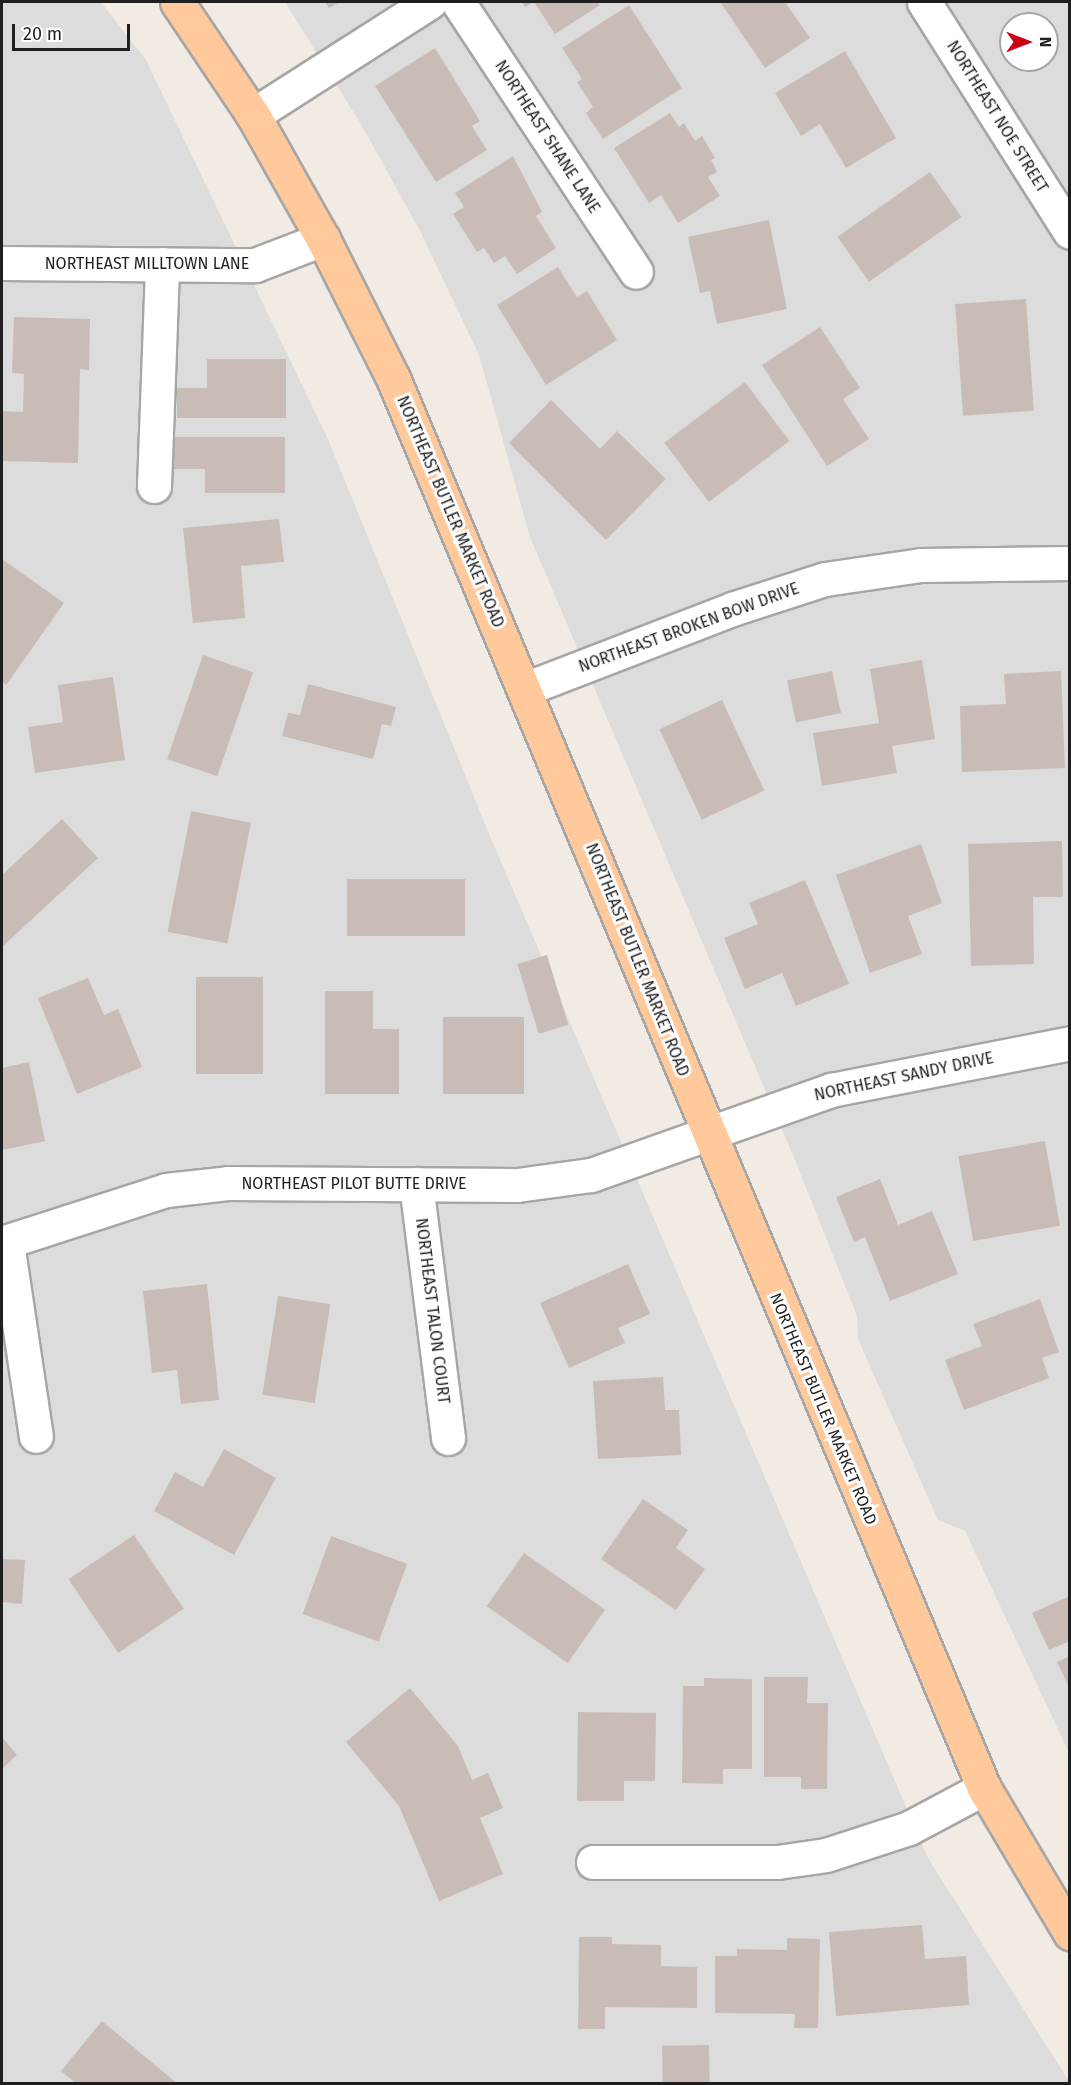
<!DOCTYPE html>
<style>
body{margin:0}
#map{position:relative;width:1071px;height:2085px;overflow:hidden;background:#f1ebe4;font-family:"Fira Sans",sans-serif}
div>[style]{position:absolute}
.residential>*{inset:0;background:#dddcdc}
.building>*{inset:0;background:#c9bcb7;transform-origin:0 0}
.roads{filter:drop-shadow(2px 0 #a6a6a6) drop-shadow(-2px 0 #a6a6a6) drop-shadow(0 2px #a6a6a6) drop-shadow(0 -2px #a6a6a6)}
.minor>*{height:33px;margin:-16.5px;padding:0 16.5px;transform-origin:16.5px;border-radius:16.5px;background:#fff}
.major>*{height:33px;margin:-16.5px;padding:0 16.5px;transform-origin:16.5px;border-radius:16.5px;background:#ffc99b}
span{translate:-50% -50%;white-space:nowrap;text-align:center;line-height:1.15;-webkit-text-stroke:6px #fff;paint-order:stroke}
.street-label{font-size:16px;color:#1f1f1f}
.frame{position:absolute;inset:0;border:3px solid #1f1f1f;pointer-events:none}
.north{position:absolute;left:999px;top:12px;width:60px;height:60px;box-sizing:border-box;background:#fff;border:2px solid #a5a5a5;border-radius:50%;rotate:90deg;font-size:16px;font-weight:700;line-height:24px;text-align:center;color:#1f1f1f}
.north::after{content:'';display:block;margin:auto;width:21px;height:27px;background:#ce0016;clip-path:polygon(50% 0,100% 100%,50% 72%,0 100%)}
.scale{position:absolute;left:12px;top:24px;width:118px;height:27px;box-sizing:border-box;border:3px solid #1f1f1f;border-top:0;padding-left:8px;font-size:18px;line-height:21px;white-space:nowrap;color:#1f1f1f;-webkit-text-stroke:4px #fff;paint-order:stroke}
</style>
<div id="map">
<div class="residential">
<div style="clip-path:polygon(2px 2px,101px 2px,146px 60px,327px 437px,490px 836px,928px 1858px,1070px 2083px,2px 2084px)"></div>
<div style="clip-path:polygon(evenodd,285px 2px,1069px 2px,1069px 1753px,965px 1531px,938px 1520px,858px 1339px,857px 1316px,797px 1165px,530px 537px,479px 355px,420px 231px,362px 126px,285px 2px,1011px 24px,1047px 24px,1047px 60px,1011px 60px,1011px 24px)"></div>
</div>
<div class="building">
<div style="clip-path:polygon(325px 2px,340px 2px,329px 8px)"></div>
<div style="clip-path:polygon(522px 2px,597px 2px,600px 5px,555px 34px,534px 2px,525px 7px)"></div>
<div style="clip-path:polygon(720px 2px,785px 2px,810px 38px,765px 68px)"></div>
<div style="clip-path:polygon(629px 5px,682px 88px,603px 139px,586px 113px,593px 107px,577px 82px,582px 79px,562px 48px)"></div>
<div style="clip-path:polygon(435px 48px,480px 121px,472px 126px,487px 150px,436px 182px,375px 86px)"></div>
<div style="clip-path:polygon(845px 51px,896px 138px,846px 168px,820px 124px,801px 136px,775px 93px)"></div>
<div style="clip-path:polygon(670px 113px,679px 127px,684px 123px,695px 141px,702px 136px,715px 158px,711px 160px,717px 172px,708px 177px,720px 196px,678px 223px,661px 195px,649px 203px,614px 148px)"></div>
<div style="clip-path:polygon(513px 156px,542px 212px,536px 216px,556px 248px,517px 274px,505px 256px,494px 263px,484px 248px,477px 252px,453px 214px,464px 207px,455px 193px)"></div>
<div style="left:930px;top:172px;width:55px;height:113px;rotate:55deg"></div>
<div style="clip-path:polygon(769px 220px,787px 309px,717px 324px,710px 291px,700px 293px,688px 237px)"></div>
<div style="clip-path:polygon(558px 267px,577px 297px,587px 291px,617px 340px,546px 385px,497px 305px)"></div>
<div style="left:1026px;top:299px;width:112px;height:71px;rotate:86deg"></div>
<div style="clip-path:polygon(14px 317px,90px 319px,89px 370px,80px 369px,78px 463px,2px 461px,3px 411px,23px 412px,24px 374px,12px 373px)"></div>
<div style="clip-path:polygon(820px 327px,860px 388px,843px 399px,869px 439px,827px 466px,762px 365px)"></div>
<div style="clip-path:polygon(207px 359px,286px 359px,286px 418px,177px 418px,177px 388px,207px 388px)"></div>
<div style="left:745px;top:382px;width:74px;height:101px;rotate:53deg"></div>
<div style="clip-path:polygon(551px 400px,600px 449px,617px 431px,666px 479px,606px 540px,509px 443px)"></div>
<div style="clip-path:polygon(174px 437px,285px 437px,285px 493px,205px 493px,205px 469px,174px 469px)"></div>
<div style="clip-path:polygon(279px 519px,284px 562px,241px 566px,245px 618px,193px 623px,183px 528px)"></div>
<div style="clip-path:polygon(2px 559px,64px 603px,6px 685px,2px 682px)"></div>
<div style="left:203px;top:655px;width:53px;height:110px;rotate:19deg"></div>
<div style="clip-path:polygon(922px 660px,935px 739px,892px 746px,897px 773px,822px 786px,813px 733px,879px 723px,870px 669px)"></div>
<div style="left:832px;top:671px;width:43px;height:46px;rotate:78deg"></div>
<div style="clip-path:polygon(1061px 671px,1065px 768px,962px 772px,960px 706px,1006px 704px,1004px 674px)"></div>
<div style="clip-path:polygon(113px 677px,125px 760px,35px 773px,28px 727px,63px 722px,58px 685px)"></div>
<div style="clip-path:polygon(308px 684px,396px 707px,391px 726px,382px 724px,373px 759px,282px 736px,288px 713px,300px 715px)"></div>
<div style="left:722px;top:700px;width:100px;height:69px;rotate:65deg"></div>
<div style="left:191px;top:811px;width:61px;height:123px;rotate:11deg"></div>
<div style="clip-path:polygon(62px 819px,98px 858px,2px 947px,2px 875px)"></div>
<div style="clip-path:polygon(1062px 841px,1063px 897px,1033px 897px,1034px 964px,971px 966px,968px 844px)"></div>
<div style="clip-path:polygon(921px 844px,942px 903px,908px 916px,922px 954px,870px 973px,836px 875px)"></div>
<div style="left:347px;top:879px;width:118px;height:57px"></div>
<div style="clip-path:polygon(805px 880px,849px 984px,796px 1006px,782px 973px,745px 989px,724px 938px,758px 924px,749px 903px)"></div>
<div style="left:547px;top:955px;width:73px;height:31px;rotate:73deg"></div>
<div style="left:196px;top:977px;width:67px;height:97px"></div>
<div style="clip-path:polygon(88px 978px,104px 1015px,118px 1009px,142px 1067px,77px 1094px,38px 998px)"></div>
<div style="clip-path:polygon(325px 991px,373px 991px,373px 1029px,399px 1029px,399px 1094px,325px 1094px)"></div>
<div style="left:443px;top:1017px;width:81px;height:77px"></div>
<div style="clip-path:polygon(29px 1062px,45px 1141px,2px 1150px,2px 1068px)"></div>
<div style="left:1045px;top:1141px;width:86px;height:88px;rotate:80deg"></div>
<div style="clip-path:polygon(880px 1179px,898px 1225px,932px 1211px,958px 1274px,890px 1301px,865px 1237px,854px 1242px,836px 1197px)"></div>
<div style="clip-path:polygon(628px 1264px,650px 1314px,618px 1328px,625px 1343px,569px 1368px,540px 1303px)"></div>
<div style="clip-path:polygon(207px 1284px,219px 1400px,181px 1404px,177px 1370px,152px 1373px,143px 1291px)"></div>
<div style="left:278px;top:1296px;width:53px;height:100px;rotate:9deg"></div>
<div style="clip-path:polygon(1040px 1299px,1059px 1352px,1042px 1358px,1049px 1378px,964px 1410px,945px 1360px,982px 1346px,973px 1324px)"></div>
<div style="clip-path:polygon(663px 1377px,665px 1410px,679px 1410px,681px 1455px,598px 1459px,593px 1381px)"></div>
<div style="clip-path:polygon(224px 1449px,276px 1478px,234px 1555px,154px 1511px,175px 1472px,203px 1487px)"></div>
<div style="clip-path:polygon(643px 1499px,688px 1530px,676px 1548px,705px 1569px,676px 1610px,601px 1559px)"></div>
<div style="left:134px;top:1535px;width:89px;height:79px;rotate:56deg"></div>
<div style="left:331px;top:1536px;width:81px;height:83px;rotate:20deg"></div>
<div style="left:524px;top:1553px;width:99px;height:65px;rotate:35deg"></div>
<div style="clip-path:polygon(2px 1559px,25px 1560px,22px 1604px,2px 1602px)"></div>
<div style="clip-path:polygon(1070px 1596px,1070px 1641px,1049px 1650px,1032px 1613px)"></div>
<div style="clip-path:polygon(1070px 1656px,1070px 1689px,1057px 1662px)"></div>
<div style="clip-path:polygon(764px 1677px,808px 1677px,807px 1703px,828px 1703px,827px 1789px,801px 1789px,801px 1777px,764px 1777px)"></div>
<div style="clip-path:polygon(704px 1678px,752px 1679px,752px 1769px,723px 1769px,723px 1784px,682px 1783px,683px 1686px,704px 1686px)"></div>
<div style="clip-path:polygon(410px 1688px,458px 1746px,472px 1780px,488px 1773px,503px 1808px,480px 1818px,503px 1874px,439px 1901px,399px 1806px,346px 1742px)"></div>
<div style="clip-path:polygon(578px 1712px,656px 1713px,655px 1781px,624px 1781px,624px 1801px,577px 1801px)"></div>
<div style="clip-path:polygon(2px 1737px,17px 1755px,2px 1769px)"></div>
<div style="clip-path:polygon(922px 1925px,925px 1959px,966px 1956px,969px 2005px,836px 2016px,829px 1932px)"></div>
<div style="clip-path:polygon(579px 1937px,612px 1937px,612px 1944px,661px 1945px,661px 1966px,697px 1967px,697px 2008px,605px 2007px,605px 2029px,578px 2029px)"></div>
<div style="clip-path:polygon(787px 1938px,820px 1939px,818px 2028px,794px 2028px,795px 2014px,715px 2013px,715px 1956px,737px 1956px,737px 1949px,787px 1950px)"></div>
<div style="clip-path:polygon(102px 2021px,178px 2084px,77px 2084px,61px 2071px)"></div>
<div style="left:709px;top:2045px;width:39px;height:47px;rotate:89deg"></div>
</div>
<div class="roads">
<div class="minor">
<div style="left:458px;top:2px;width:323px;rotate:56.6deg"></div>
<div style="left:924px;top:2px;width:272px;rotate:57.6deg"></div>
<div style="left:253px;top:115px;width:210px;rotate:-32.6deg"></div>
<div style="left:2px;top:263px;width:253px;rotate:0.5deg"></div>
<div style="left:255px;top:265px;width:73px;rotate:-20.9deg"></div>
<div style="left:154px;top:486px;width:222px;rotate:-87.9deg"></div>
<div style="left:525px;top:689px;width:222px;rotate:-21.1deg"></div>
<div style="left:732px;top:609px;width:98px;rotate:-17.9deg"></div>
<div style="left:825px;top:579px;width:97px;rotate:-8.3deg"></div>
<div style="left:921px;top:565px;width:149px;rotate:-0.8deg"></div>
<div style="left:416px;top:1184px;width:256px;rotate:82.8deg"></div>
<div style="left:2px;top:1243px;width:172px;rotate:-17.9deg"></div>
<div style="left:166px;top:1190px;width:62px;rotate:-6.4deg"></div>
<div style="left:228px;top:1183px;width:289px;rotate:0.4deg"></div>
<div style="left:517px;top:1185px;width:75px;rotate:-7.7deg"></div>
<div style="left:591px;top:1175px;width:255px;rotate:-19.5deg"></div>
<div style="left:831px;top:1090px;width:244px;rotate:-11.1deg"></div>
<div style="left:7px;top:1243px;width:195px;rotate:81.5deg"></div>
<div style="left:593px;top:1862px;width:184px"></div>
<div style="left:777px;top:1862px;width:49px;rotate:-8.1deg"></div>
<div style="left:826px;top:1855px;width:87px;rotate:-18deg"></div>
<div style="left:909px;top:1828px;width:85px;rotate:-28.1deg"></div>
</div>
<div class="major">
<div style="left:177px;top:2px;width:136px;rotate:56.1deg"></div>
<div style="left:253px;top:115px;width:142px;rotate:60.6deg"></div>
<div style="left:323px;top:239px;width:156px;rotate:63.3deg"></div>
<div style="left:393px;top:378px;width:1529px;rotate:67.26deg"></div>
<div style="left:984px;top:1788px;width:169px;rotate:59.3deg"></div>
</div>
</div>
<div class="street-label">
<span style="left:997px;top:117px;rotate:58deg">NORTHEAST NOE STREET</span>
<span style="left:547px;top:137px;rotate:57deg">NORTHEAST SHANE LANE</span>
<span style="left:147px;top:264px">NORTHEAST MILLTOWN LANE</span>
<span style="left:450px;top:512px;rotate:67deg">NORTHEAST BUTLER MARKET ROAD</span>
<span style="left:689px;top:628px;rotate:-20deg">NORTHEAST BROKEN BOW DRIVE</span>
<span style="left:637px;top:960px;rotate:68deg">NORTHEAST BUTLER MARKET ROAD</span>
<span style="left:904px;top:1077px;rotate:-12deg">NORTHEAST SANDY DRIVE</span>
<span style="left:354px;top:1184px">NORTHEAST PILOT BUTTE DRIVE</span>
<span style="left:432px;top:1311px;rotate:83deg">NORTHEAST TALON COURT</span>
<span style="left:823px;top:1409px;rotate:67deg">NORTHEAST BUTLER MARKET ROAD</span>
</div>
<div class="frame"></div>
<div class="north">N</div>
<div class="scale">20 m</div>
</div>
